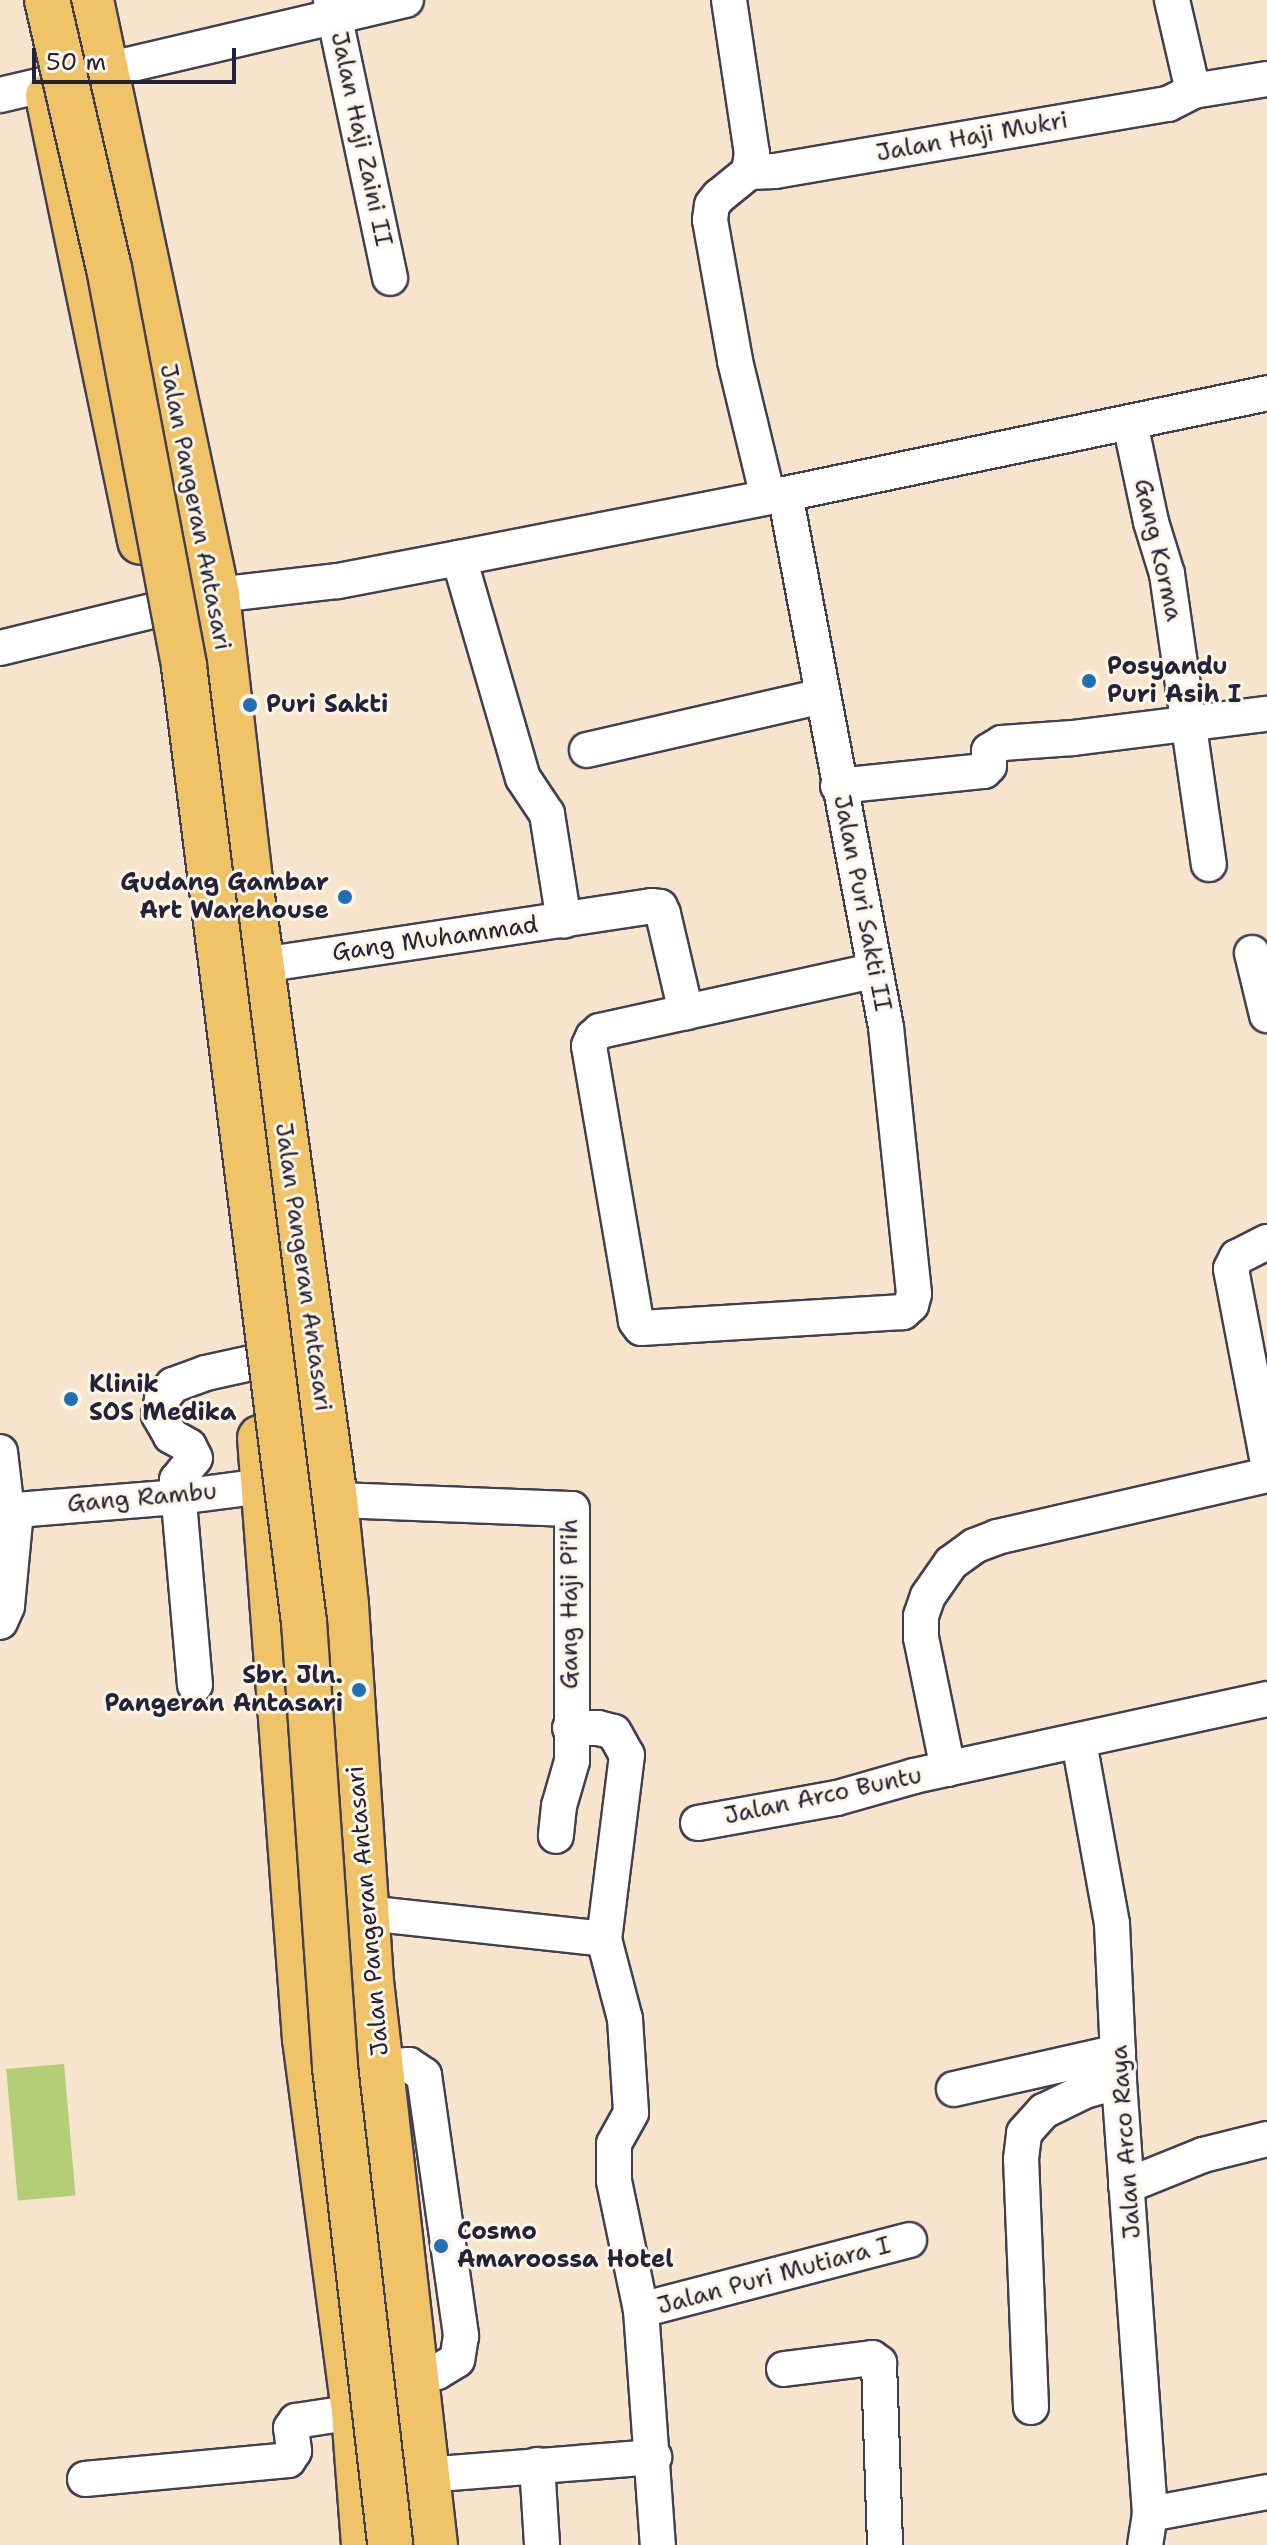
<!DOCTYPE html>
<style>
body{margin:0}
#map{position:relative;width:1267px;height:2545px;overflow:hidden;background:#f6e5cc;font-family:"Shantell Sans",sans-serif}
div>[style]{position:absolute}
.green>*{inset:0;background:#b3ce74;transform-origin:0 0}
.roads{filter:drop-shadow(2px 0 #423f51) drop-shadow(-2px 0 #423f51) drop-shadow(0 2px #423f51) drop-shadow(0 -2px #423f51)}
.minor>*{height:34px;margin:-17px;padding:0 17px;transform-origin:17px;border-radius:17px;background:#fff}
.major>*{height:44px;margin:-22px;padding:0 22px;transform-origin:22px;border-radius:22px;background:#f1c369}
.bridges{filter:drop-shadow(2px 0 #423f51) drop-shadow(-2px 0 #423f51) drop-shadow(0 2px #423f51) drop-shadow(0 -2px #423f51)}
.major-bridge>*{height:44px;margin:-22px;padding:0 22px;transform-origin:22px;border-radius:22px;background:#f1c369}
.dots>*{width:22px;height:22px;translate:-50% -50%;box-sizing:border-box;border:4px solid #fcf5e5;border-radius:50%}
span{translate:-50% -50%;white-space:nowrap;text-align:center;line-height:1.15;-webkit-text-stroke:6px #fcf5e5;paint-order:stroke}
.street-label{font-size:24px;color:#22223b}
.poi-label{font-size:24px;color:#22223b;font-weight:700}
.left{translate:0 -50%;text-align:left}
.right{translate:-100% -50%;text-align:right}
.scale{position:absolute;left:32px;top:48px;width:204px;height:36px;box-sizing:border-box;border:4px solid #22223b;border-top:0;padding-left:10px;font-size:24px;line-height:28px;white-space:nowrap;color:#22223b;-webkit-text-stroke:6px #fcf5e5;paint-order:stroke}
</style>
<div id="map">
<div class="green">
<div style="left:64px;top:2064px;width:132px;height:58px;rotate:85deg"></div>
</div>
<div class="roads">
<div class="minor">
<div style="left:331px;top:0;width:284px;rotate:78deg"></div>
<div style="left:729px;top:0;width:155px;rotate:81.5deg"></div>
<div style="left:752px;top:153px;width:19px;rotate:99deg"></div>
<div style="left:749px;top:172px;width:38px;rotate:141deg"></div>
<div style="left:719px;top:196px;width:11px;rotate:128deg"></div>
<div style="left:712px;top:205px;width:15px;rotate:98deg"></div>
<div style="left:710px;top:220px;width:143px;rotate:79.9deg"></div>
<div style="left:735px;top:361px;width:140px;rotate:76.4deg"></div>
<div style="left:1172px;top:0;width:93px;rotate:77deg"></div>
<div style="left:0;top:95px;width:417px;rotate:-13.2deg"></div>
<div style="left:749px;top:172px;width:26px;rotate:-2deg"></div>
<div style="left:775px;top:171px;width:399px;rotate:-9.7deg"></div>
<div style="left:1168px;top:104px;width:28px;rotate:-27deg"></div>
<div style="left:1193px;top:91px;width:75px;rotate:-9.2deg"></div>
<div style="left:1130px;top:423px;width:101px;rotate:78deg"></div>
<div style="left:1151px;top:522px;width:54px;rotate:72.9deg"></div>
<div style="left:1167px;top:574px;width:293px;rotate:81.8deg"></div>
<div style="left:785px;top:494px;width:542px;rotate:79.27deg"></div>
<div style="left:886px;top:1027px;width:268px;rotate:84deg"></div>
<div style="left:914px;top:1294px;width:11px;rotate:105deg"></div>
<div style="left:911px;top:1305px;width:11px;rotate:139deg"></div>
<div style="left:903px;top:1312px;width:262px;rotate:176.5deg"></div>
<div style="left:641px;top:1328px;width:9px;rotate:-126deg"></div>
<div style="left:636px;top:1321px;width:279px;rotate:-99.7deg"></div>
<div style="left:589px;top:1046px;width:10px;rotate:-66deg"></div>
<div style="left:593px;top:1037px;width:9px;rotate:-41deg"></div>
<div style="left:600px;top:1031px;width:280px;rotate:-12.4deg"></div>
<div style="left:459px;top:558px;width:229px;rotate:73.8deg"></div>
<div style="left:523px;top:778px;width:43px;rotate:56.3deg"></div>
<div style="left:547px;top:814px;width:108px;rotate:81deg"></div>
<div style="left:0;top:648px;width:223px;rotate:-13.7deg"></div>
<div style="left:217px;top:595px;width:122px;rotate:-6.6deg"></div>
<div style="left:338px;top:581px;width:123px;rotate:-10.8deg"></div>
<div style="left:459px;top:558px;width:332px;rotate:-11.1deg"></div>
<div style="left:785px;top:494px;width:492px;rotate:-11.8deg"></div>
<div style="left:587px;top:750px;width:242px;rotate:-12.9deg"></div>
<div style="left:838px;top:786px;width:147px;rotate:-5.9deg"></div>
<div style="left:984px;top:771px;width:7px;rotate:-45deg"></div>
<div style="left:989px;top:766px;width:15px;rotate:-90deg"></div>
<div style="left:989px;top:751px;width:15px;rotate:-32deg"></div>
<div style="left:1002px;top:743px;width:71px;rotate:-4deg"></div>
<div style="left:1073px;top:738px;width:195px;rotate:-7.1deg"></div>
<div style="left:1252px;top:953px;width:64px;rotate:76.4deg"></div>
<div style="left:262px;top:965px;width:394px;rotate:-8.6deg"></div>
<div style="left:652px;top:906px;width:8px;rotate:7deg"></div>
<div style="left:660px;top:907px;width:8px;rotate:67deg"></div>
<div style="left:663px;top:914px;width:101px;rotate:76.8deg"></div>
<div style="left:1267px;top:1242px;width:34px;rotate:153deg"></div>
<div style="left:1237px;top:1257px;width:13px;rotate:117deg"></div>
<div style="left:1231px;top:1269px;width:192px;rotate:79.2deg"></div>
<div style="left:0;top:1452px;width:51px;rotate:83.3deg"></div>
<div style="left:6px;top:1503px;width:12px;rotate:35deg"></div>
<div style="left:16px;top:1510px;width:164px;rotate:-4.6deg"></div>
<div style="left:179px;top:1497px;width:109px;rotate:-7.4deg"></div>
<div style="left:335px;top:1500px;width:237px;rotate:2.2deg"></div>
<div style="left:572px;top:1509px;width:252px;rotate:90deg"></div>
<div style="left:572px;top:1761px;width:47px;rotate:106.1deg"></div>
<div style="left:559px;top:1806px;width:30px;rotate:96deg"></div>
<div style="left:0;top:1622px;width:17px;rotate:-66deg"></div>
<div style="left:7px;top:1606px;width:96px;rotate:-84.6deg"></div>
<div style="left:195px;top:1685px;width:206px;rotate:-95deg"></div>
<div style="left:177px;top:1480px;width:28px;rotate:-51deg"></div>
<div style="left:195px;top:1458px;width:13px;rotate:-117deg"></div>
<div style="left:189px;top:1446px;width:21px;rotate:-151deg"></div>
<div style="left:171px;top:1436px;width:24px;rotate:-120deg"></div>
<div style="left:159px;top:1415px;width:16px;rotate:-79deg"></div>
<div style="left:162px;top:1399px;width:18px;rotate:-52deg"></div>
<div style="left:173px;top:1385px;width:35px;rotate:-20deg"></div>
<div style="left:206px;top:1373px;width:46px;rotate:-12.5deg"></div>
<div style="left:570px;top:1728px;width:28px"></div>
<div style="left:598px;top:1728px;width:16px;rotate:14deg"></div>
<div style="left:614px;top:1732px;width:26px;rotate:61deg"></div>
<div style="left:627px;top:1755px;width:185px;rotate:97.1deg"></div>
<div style="left:604px;top:1939px;width:83px;rotate:75.3deg"></div>
<div style="left:625px;top:2019px;width:94px;rotate:86.3deg"></div>
<div style="left:631px;top:2113px;width:35px;rotate:119deg"></div>
<div style="left:614px;top:2144px;width:37px;rotate:90deg"></div>
<div style="left:614px;top:2181px;width:132px;rotate:78.2deg"></div>
<div style="left:641px;top:2310px;width:236px;rotate:85.9deg"></div>
<div style="left:1079px;top:1742px;width:185px;rotate:79.7deg"></div>
<div style="left:1112px;top:1924px;width:157px;rotate:87.4deg"></div>
<div style="left:1119px;top:2081px;width:434px;rotate:85.9deg"></div>
<div style="left:1150px;top:2514px;width:31px;rotate:99deg"></div>
<div style="left:948px;top:1769px;width:134px;rotate:-101.6deg"></div>
<div style="left:921px;top:1638px;width:22px;rotate:-90deg"></div>
<div style="left:921px;top:1616px;width:21px;rotate:-71deg"></div>
<div style="left:928px;top:1596px;width:40px;rotate:-55.1deg"></div>
<div style="left:951px;top:1563px;width:29px;rotate:-36deg"></div>
<div style="left:974px;top:1546px;width:25px;rotate:-21deg"></div>
<div style="left:997px;top:1537px;width:277px;rotate:-12.9deg"></div>
<div style="left:698px;top:1823px;width:141px;rotate:-10.2deg"></div>
<div style="left:837px;top:1798px;width:80px;rotate:-15.9deg"></div>
<div style="left:914px;top:1776px;width:361px;rotate:-12.3deg"></div>
<div style="left:366px;top:1913px;width:239px;rotate:6.2deg"></div>
<div style="left:380px;top:2067px;width:29px;rotate:-4deg"></div>
<div style="left:409px;top:2065px;width:18px;rotate:34deg"></div>
<div style="left:424px;top:2075px;width:264px;rotate:81.9deg"></div>
<div style="left:461px;top:2336px;width:24px;rotate:99deg"></div>
<div style="left:457px;top:2360px;width:23px;rotate:149deg"></div>
<div style="left:437px;top:2372px;width:22px;rotate:172deg"></div>
<div style="left:954px;top:2089px;width:168px;rotate:-12.7deg"></div>
<div style="left:1126px;top:2186px;width:83px;rotate:-21.9deg"></div>
<div style="left:1203px;top:2155px;width:66px;rotate:-14deg"></div>
<div style="left:641px;top:2310px;width:277px;rotate:-14.6deg"></div>
<div style="left:784px;top:2369px;width:89px;rotate:-7.1deg"></div>
<div style="left:872px;top:2358px;width:9px;rotate:36deg"></div>
<div style="left:879px;top:2363px;width:182px;rotate:88.1deg"></div>
<div style="left:1031px;top:2407px;width:248px;rotate:-92.3deg"></div>
<div style="left:1021px;top:2159px;width:26px;rotate:-83deg"></div>
<div style="left:1024px;top:2133px;width:30px;rotate:-48deg"></div>
<div style="left:1044px;top:2111px;width:46px;rotate:-26deg"></div>
<div style="left:1085px;top:2091px;width:35px;rotate:-16deg"></div>
<div style="left:537px;top:2465px;width:80px;rotate:86.4deg"></div>
<div style="left:438px;top:2474px;width:217px;rotate:-4.5deg"></div>
<div style="left:85px;top:2479px;width:204px;rotate:-5.3deg"></div>
<div style="left:288px;top:2460px;width:11px;rotate:-56deg"></div>
<div style="left:294px;top:2451px;width:23px;rotate:-97deg"></div>
<div style="left:291px;top:2428px;width:9px;rotate:-54deg"></div>
<div style="left:296px;top:2421px;width:59px;rotate:-8.8deg"></div>
<div style="left:1150px;top:2514px;width:119px;rotate:-10.6deg"></div>
</div>
<div class="major">
<div style="left:91px;top:0;width:608px;rotate:78.04deg"></div>
<div style="left:217px;top:595px;width:295px;rotate:83.4deg"></div>
<div style="left:251px;top:888px;width:618px;rotate:82.18deg"></div>
<div style="left:335px;top:1500px;width:106px;rotate:84deg"></div>
<div style="left:346px;top:1605px;width:377px;rotate:86.2deg"></div>
<div style="left:371px;top:1981px;width:568px;rotate:83.53deg"></div>
<div style="left:48px;top:96px;width:455px;rotate:78.3deg"></div>
<div style="left:260px;top:1438px;width:603px;rotate:85.72deg"></div>
<div style="left:305px;top:2039px;width:376px;rotate:82.5deg"></div>
<div style="left:354px;top:2412px;width:133px;rotate:85.7deg"></div>
</div>
</div>
<div class="bridges">
<div class="major-bridge">
<div style="left:47px;top:0;width:275px;rotate:77deg"></div>
<div style="left:109px;top:268px;width:405px;rotate:79.3deg"></div>
<div style="left:184px;top:666px;width:964px;rotate:82.85deg"></div>
<div style="left:304px;top:1622px;width:446px;rotate:86deg"></div>
<div style="left:335px;top:2067px;width:481px;rotate:83.4deg"></div>
</div>
</div>
<div class="dots">
<div style="left:1089px;top:681px;background:#1f6fb2"></div>
<div style="left:250px;top:705px;background:#1f6fb2"></div>
<div style="left:345px;top:897px;background:#1f6fb2"></div>
<div style="left:71px;top:1399px;background:#1f6fb2"></div>
<div style="left:359px;top:1690px;background:#1f6fb2"></div>
<div style="left:441px;top:2246px;background:#1f6fb2"></div>
</div>
<div class="street-label">
<span style="left:972px;top:137px;rotate:-10deg">Jalan Haji Mukri</span>
<span style="left:361px;top:139px;rotate:78deg">Jalan Haji Zaini II</span>
<span style="left:195px;top:507px;rotate:79deg">Jalan Pangeran Antasari</span>
<span style="left:1158px;top:550px;rotate:77deg">Gang Korma</span>
<span style="left:862px;top:903px;rotate:79deg">Jalan Puri Sakti II</span>
<span style="left:435px;top:939px;rotate:-8deg">Gang Muhammad</span>
<span style="left:303px;top:1267px;rotate:82deg">Jalan Pangeran Antasari</span>
<span style="left:142px;top:1498px;rotate:-5deg">Gang Rambu</span>
<span style="left:570px;top:1604px;rotate:-90deg">Gang Haji Pi'ih</span>
<span style="left:823px;top:1796px;rotate:-12deg">Jalan Arco Buntu</span>
<span style="left:368px;top:1911px;rotate:-95deg">Jalan Pangeran Antasari</span>
<span style="left:1126px;top:2142px;rotate:-94deg">Jalan Arco Raya</span>
<span style="left:774px;top:2276px;rotate:-15deg">Jalan Puri Mutiara I</span>
</div>
<div class="poi-label">
<span class="left" style="left:1107px;top:681px">Posyandu<br>Puri Asih I</span>
<span class="left" style="left:266px;top:705px">Puri Sakti</span>
<span class="right" style="left:329px;top:897px">Gudang Gambar<br>Art Warehouse</span>
<span class="left" style="left:89px;top:1399px">Klinik<br>SOS Medika</span>
<span class="right" style="left:343px;top:1690px">Sbr. Jln.<br>Pangeran Antasari</span>
<span class="left" style="left:457px;top:2246px">Cosmo<br>Amaroossa Hotel</span>
</div>
<div class="scale">50 m</div>
</div>
